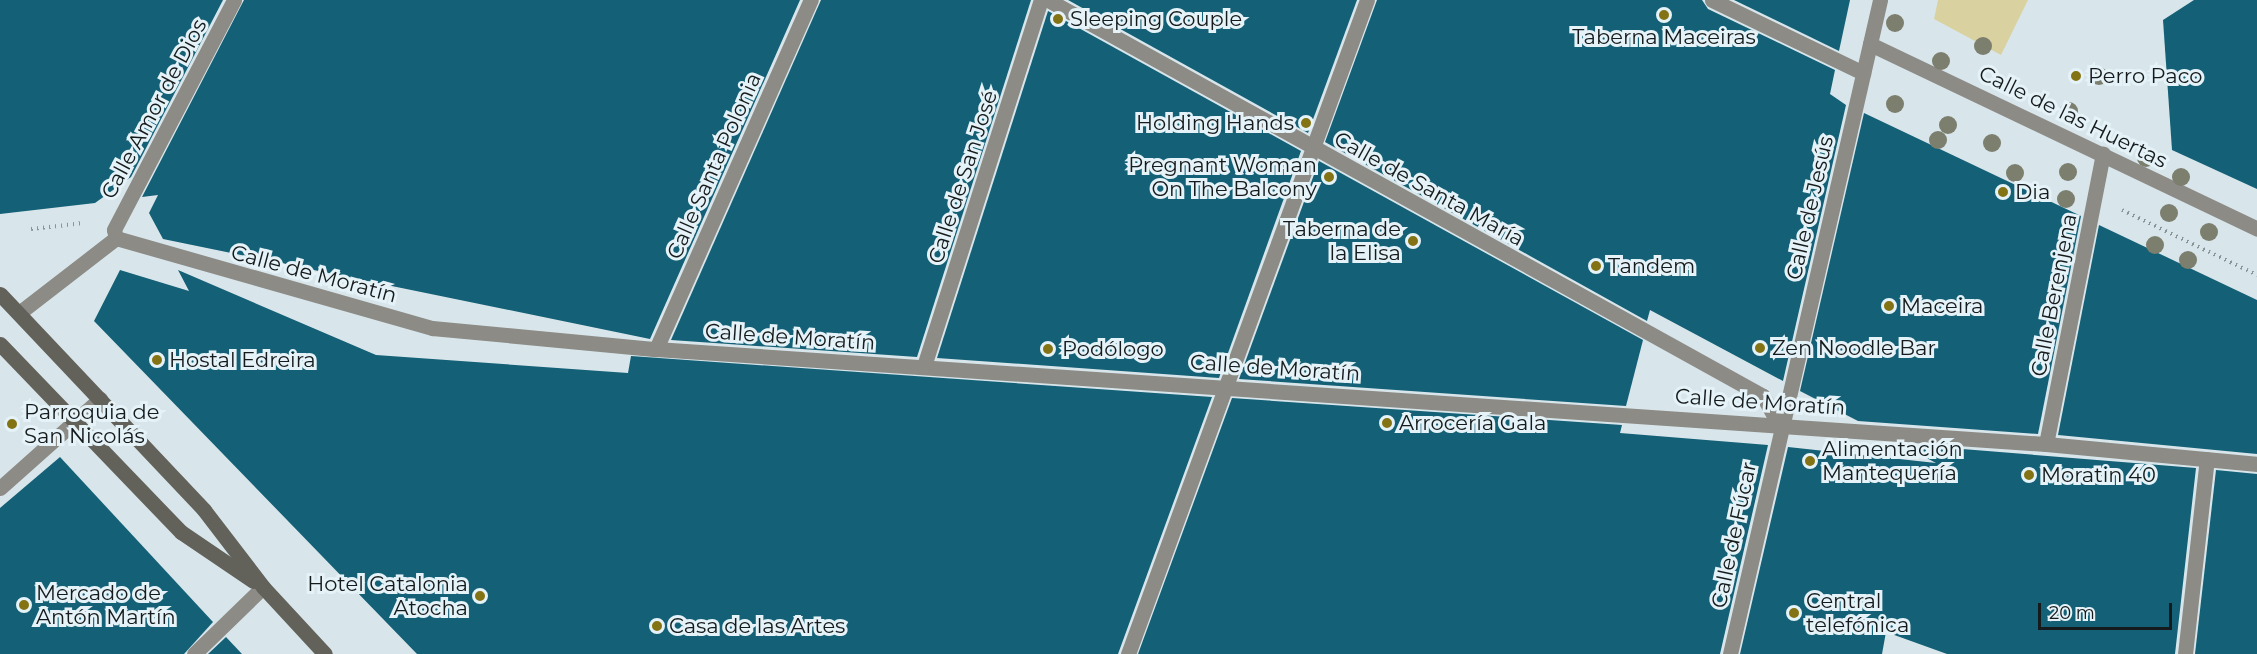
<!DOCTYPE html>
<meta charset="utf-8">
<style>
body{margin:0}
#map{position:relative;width:2257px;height:654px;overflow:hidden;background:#d8e6eb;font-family:Montserrat,sans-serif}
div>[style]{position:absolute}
.green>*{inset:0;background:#dad1a1}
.building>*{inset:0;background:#146076}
.path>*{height:4px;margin-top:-2px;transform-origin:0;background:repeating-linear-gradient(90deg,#899498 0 1.5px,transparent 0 6px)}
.street>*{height:15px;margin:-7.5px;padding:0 7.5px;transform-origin:7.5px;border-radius:7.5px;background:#8c8b86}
.secondary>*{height:15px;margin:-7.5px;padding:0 7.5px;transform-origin:7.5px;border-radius:7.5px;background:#63625a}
.trees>*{width:18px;height:18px;margin:-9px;border-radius:50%;background:#7c7e6e}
.dots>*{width:16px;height:16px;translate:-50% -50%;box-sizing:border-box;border:3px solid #e5f3f8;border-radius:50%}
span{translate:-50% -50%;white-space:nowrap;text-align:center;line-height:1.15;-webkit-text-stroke:6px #e5f3f8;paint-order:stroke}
.poi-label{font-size:21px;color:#151a1c}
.left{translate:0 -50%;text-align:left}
.right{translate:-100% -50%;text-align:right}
.street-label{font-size:21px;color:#151a1c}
.scale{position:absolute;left:2038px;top:603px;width:134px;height:27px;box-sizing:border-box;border:3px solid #151a1c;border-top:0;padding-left:8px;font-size:18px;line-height:21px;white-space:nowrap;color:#151a1c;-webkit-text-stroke:4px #e5f3f8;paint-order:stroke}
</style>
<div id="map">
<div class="green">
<div style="clip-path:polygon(1938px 0,2028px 0,2001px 55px,1934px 19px)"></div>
</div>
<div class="building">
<div style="clip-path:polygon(0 0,223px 0,131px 177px,95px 203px,0 214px)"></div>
<div style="clip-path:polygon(244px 0,800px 0,650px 339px,163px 239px,149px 213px,158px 195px,142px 197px)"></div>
<div style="clip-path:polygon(821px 0,1031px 0,917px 357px,671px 340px)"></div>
<div style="clip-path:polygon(1068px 0,1357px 0,1308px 133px)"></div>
<div style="clip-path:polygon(1377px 0,1702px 0,1708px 9px,1835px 70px,1830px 94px,1846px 105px,1783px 381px,1650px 310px,1647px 321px,1325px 142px)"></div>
<div style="clip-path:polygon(1734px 0,1850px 0,1839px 51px)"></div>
<div style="clip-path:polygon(2194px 0,2257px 0,2257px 189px,2172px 150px,2163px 20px)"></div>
<div style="clip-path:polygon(1048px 11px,1301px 151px,1219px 378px,937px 358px)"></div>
<div style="clip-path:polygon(1864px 113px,2081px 216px,2038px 434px,1858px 421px,1800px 391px)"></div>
<div style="clip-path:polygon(1319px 161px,1643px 340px,1626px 406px,1239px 379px)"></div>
<div style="clip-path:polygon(2099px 225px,2257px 300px,2257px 454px,2058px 435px)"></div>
<div style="clip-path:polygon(120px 270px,189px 291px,178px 270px,376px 355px,628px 373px,631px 356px,1212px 397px,1118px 654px,417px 654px,94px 321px)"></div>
<div style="clip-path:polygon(1232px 398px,1622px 425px,1620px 433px,1768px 445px,1720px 654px,1138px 654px)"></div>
<div style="clip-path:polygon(1900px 444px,2196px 468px,2175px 654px,1947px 654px,1886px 632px,1882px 654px,1740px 654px,1788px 447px,1936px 463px)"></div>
<div style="clip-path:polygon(60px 457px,213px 622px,184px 654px,0 654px,0 508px)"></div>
<div style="clip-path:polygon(2216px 470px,2257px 474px,2257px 654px,2195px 654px)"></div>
<div style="clip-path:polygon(226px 637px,242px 654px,208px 654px)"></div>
</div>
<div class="path">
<div style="left:2122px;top:210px;width:150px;rotate:25.7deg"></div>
<div style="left:31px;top:229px;width:53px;rotate:-6.5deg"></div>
</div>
<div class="street">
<div style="left:234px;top:0;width:259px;rotate:117.6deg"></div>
<div style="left:114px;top:230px;width:8px;rotate:76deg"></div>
<div style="left:116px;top:238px;width:329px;rotate:15.9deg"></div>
<div style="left:432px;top:328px;width:225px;rotate:5.4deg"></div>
<div style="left:656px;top:349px;width:1393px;rotate:3.91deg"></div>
<div style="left:2046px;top:444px;width:212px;rotate:5.4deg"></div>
<div style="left:1048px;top:0;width:817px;rotate:28.98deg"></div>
<div style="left:1763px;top:396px;width:33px;rotate:61deg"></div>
<div style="left:1712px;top:0;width:168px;rotate:25.8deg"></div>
<div style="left:1870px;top:44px;width:429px;rotate:25.5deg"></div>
<div style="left:19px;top:313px;width:123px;rotate:-37.7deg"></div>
<div style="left:656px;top:349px;width:382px;rotate:-66.1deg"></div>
<div style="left:924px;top:366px;width:384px;rotate:-72.3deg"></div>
<div style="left:2046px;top:444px;width:296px;rotate:-78.9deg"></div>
<div style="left:0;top:488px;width:134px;rotate:-41.7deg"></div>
<div style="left:194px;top:654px;width:96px;rotate:-44.2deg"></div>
<div style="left:1128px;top:654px;width:696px;rotate:-69.93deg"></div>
<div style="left:1730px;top:654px;width:671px;rotate:-77.08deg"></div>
<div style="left:2185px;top:654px;width:196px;rotate:-83.6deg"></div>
</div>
<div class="secondary">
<div style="left:0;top:294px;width:297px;rotate:46.6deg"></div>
<div style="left:204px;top:510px;width:97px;rotate:52.5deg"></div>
<div style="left:263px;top:587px;width:91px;rotate:47.2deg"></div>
<div style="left:0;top:344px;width:261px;rotate:46.1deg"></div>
<div style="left:181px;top:532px;width:87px;rotate:34.2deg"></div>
</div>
<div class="trees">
<div style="left:1895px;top:23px"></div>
<div style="left:1983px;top:46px"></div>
<div style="left:1941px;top:61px"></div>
<div style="left:2099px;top:76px"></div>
<div style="left:1895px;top:104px"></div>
<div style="left:2069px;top:111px"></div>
<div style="left:1948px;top:125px"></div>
<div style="left:1938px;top:140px"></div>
<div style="left:1992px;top:143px"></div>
<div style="left:2146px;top:158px"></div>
<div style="left:2068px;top:172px"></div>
<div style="left:2015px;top:173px"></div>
<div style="left:2181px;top:177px"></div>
<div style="left:2066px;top:199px"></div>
<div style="left:2169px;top:213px"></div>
<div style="left:2209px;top:232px"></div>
<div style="left:2155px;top:245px"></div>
<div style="left:2188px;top:260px"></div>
</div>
<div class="dots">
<div style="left:1664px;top:15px;background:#837314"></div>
<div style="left:1058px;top:19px;background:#837314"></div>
<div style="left:2076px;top:76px;background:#837314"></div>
<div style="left:1306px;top:123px;background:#837314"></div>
<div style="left:1329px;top:177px;background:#837314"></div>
<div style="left:2003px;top:192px;background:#837314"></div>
<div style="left:1413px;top:241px;background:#837314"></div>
<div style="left:1596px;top:266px;background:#837314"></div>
<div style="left:1889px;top:306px;background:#837314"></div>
<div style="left:1760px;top:348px;background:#837314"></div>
<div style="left:1048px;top:349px;background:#837314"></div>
<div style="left:157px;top:360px;background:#837314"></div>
<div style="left:1387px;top:423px;background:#837314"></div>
<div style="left:12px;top:424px;background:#837314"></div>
<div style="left:1810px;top:461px;background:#837314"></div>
<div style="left:2029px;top:475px;background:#837314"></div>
<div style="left:480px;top:596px;background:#837314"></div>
<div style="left:24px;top:605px;background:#837314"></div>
<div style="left:1794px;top:613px;background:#837314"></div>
<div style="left:657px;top:626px;background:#837314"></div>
</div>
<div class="poi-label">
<span class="left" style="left:1070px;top:19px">Sleeping Couple</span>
<span style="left:1664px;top:37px">Taberna Maceiras</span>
<span class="left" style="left:2088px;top:76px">Perro Paco</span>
<span class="right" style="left:1294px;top:123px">Holding Hands</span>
<span class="right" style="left:1317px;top:177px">Pregnant Woman<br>On The Balcony</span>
<span class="left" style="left:2015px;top:192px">Dia</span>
<span class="right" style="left:1401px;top:241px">Taberna de<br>la Elisa</span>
<span class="left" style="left:1608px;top:266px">Tandem</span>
<span class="left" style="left:1901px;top:306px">Maceira</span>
<span class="left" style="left:1772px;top:348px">Zen Noodle Bar</span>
<span class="left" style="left:1062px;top:349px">Podólogo</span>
<span class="left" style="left:169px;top:360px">Hostal Edreira</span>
<span class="left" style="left:24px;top:424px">Parroquia de<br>San Nicolás</span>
<span class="left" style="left:1399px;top:423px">Arrocería Gala</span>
<span class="left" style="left:1822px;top:461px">Alimentación<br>Mantequería</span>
<span class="left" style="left:2041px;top:475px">Moratin 40</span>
<span class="right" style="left:468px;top:596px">Hotel Catalonia<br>Atocha</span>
<span class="left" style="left:36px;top:605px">Mercado de<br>Antón Martín</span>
<span class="left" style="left:1806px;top:613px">Central<br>telefónica</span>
<span class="left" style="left:669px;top:626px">Casa de las Artes</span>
</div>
<div class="street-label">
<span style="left:154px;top:109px;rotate:-62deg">Calle Amor de Dios</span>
<span style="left:2073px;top:117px;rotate:26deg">Calle de las Huertas</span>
<span style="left:714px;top:166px;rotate:-66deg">Calle Santa Polonia</span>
<span style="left:963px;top:177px;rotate:-72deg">Calle de San José</span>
<span style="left:1429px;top:189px;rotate:29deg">Calle de Santa María</span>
<span style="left:1810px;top:208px;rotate:-77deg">Calle de Jesús</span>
<span style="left:314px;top:274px;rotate:15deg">Calle de Moratín</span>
<span style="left:2054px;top:295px;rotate:-79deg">Calle Berenjena</span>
<span style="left:790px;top:337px;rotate:4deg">Calle de Moratín</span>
<span style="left:1275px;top:368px;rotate:4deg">Calle de Moratín</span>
<span style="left:1760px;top:402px;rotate:4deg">Calle de Moratín</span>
<span style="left:1734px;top:535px;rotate:-78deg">Calle de Fúcar</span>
</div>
<div class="scale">20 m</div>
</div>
